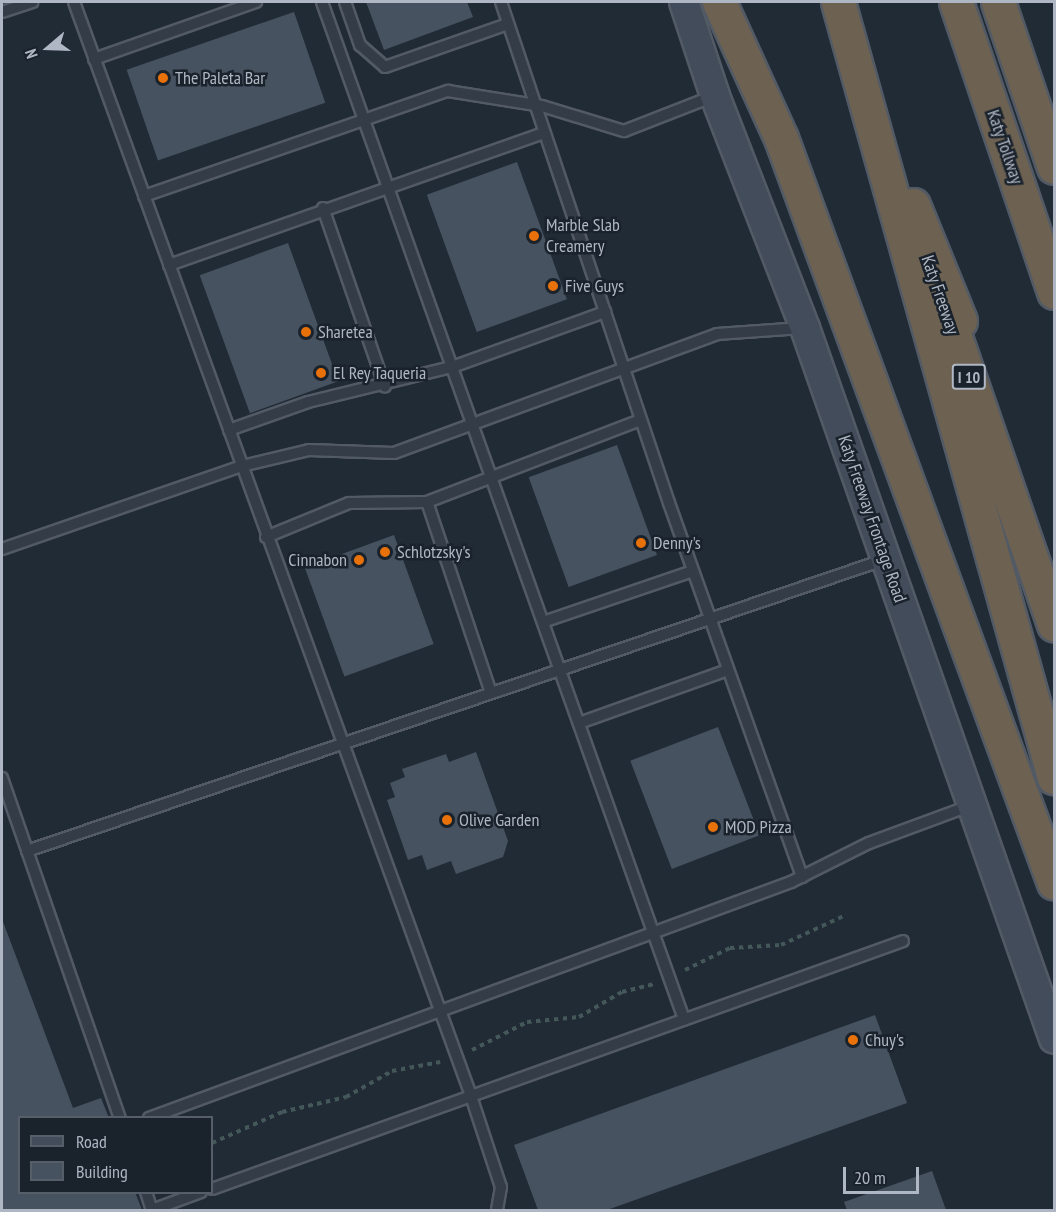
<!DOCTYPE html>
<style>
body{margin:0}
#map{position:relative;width:1056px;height:1212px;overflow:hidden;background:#212b36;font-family:"PT Sans Narrow",sans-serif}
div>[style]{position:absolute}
.building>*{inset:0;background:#475260;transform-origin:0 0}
.path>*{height:4px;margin-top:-2px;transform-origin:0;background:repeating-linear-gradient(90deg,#445759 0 4.5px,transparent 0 9px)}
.roads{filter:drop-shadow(2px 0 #525a65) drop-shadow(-2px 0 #525a65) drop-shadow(0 2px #525a65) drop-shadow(0 -2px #525a65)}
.service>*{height:10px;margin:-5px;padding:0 5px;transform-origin:5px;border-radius:5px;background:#343d47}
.secondary>*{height:28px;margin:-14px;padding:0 14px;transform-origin:14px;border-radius:14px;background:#434c5a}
.motorway>*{height:33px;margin:-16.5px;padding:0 16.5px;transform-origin:16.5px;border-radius:16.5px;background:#6d6252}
.dots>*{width:16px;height:16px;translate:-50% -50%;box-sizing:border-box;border:3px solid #1a222c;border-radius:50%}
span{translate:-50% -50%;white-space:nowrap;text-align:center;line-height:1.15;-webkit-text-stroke:5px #1a222c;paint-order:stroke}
.shield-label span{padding:2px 4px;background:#1a222c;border:2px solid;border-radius:4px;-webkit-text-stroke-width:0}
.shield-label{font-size:16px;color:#afb7c4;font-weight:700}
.poi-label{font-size:18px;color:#afb7c4}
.left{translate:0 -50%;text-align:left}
.right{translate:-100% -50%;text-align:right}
.street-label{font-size:18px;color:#afb7c4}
.frame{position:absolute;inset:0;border:3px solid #afb7c4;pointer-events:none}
.legend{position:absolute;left:18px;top:1116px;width:195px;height:78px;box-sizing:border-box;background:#1a222c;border:2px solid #565e69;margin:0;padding:8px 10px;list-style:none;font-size:18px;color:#afb7c4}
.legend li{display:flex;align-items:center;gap:12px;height:30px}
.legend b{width:30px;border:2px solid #565e69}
.north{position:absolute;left:18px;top:18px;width:60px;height:60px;-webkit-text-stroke:4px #1a222c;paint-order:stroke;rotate:251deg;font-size:16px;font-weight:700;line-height:24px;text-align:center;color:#afb7c4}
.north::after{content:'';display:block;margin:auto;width:21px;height:27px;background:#afb7c4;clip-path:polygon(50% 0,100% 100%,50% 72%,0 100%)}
.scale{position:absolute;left:843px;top:1167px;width:76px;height:27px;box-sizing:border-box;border:3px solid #afb7c4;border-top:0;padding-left:8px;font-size:18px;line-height:21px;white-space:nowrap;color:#afb7c4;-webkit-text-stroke:4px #1a222c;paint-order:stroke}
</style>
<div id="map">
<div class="building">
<div style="clip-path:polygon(366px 2px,467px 2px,473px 17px,384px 50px)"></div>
<div style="left:294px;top:12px;width:96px;height:177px;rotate:71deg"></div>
<div style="left:517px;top:162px;width:146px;height:96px;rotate:70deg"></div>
<div style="left:288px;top:243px;width:147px;height:94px;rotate:70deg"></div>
<div style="left:617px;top:445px;width:117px;height:94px;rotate:70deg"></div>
<div style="left:394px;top:535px;width:116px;height:95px;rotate:70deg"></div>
<div style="left:718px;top:727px;width:116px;height:94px;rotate:69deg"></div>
<div style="clip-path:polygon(476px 752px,508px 841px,503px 857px,456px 874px,451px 861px,427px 870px,422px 855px,408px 860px,387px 800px,395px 797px,390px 783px,405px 777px,402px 769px,446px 754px,449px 762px)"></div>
<div style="clip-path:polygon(2px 919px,73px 1108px,101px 1098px,109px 1118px,20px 1118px,20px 1192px,135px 1192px,142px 1210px,2px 1210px)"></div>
<div style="clip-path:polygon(875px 1015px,907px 1103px,607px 1210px,538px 1210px,514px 1145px)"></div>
<div style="clip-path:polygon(932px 1171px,946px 1210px,847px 1210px,844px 1202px)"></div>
</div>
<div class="path">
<div style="left:685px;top:970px;width:50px;rotate:-26.1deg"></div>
<div style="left:730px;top:948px;width:51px;rotate:-3.4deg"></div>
<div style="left:781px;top:945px;width:72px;rotate:-24.8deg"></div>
<div style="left:472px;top:1050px;width:62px;rotate:-27deg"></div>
<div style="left:527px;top:1022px;width:52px;rotate:-5.5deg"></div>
<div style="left:579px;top:1017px;width:50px;rotate:-30.2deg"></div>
<div style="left:622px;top:992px;width:32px;rotate:-14deg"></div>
<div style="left:212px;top:1143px;width:77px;rotate:-23.9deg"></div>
<div style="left:282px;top:1112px;width:66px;rotate:-13.2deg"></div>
<div style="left:346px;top:1097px;width:53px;rotate:-29.5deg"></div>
<div style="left:392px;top:1071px;width:49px;rotate:-10.6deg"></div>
</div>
<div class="roads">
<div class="service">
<div style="left:74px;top:2px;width:1164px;rotate:70.05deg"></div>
<div style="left:471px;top:1096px;width:96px;rotate:71.8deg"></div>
<div style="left:501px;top:1187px;width:23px;rotate:100deg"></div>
<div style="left:322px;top:2px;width:1080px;rotate:70.41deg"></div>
<div style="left:345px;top:2px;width:46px;rotate:70.8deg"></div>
<div style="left:360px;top:45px;width:33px;rotate:41deg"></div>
<div style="left:385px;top:67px;width:130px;rotate:-19.3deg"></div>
<div style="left:501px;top:2px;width:528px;rotate:71.46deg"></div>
<div style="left:669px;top:503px;width:397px;rotate:70.4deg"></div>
<div style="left:2px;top:12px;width:32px;rotate:-18deg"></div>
<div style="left:94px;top:59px;width:172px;rotate:-19.4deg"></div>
<div style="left:144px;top:196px;width:322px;rotate:-19.1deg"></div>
<div style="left:448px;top:91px;width:95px;rotate:9.1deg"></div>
<div style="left:542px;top:106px;width:86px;rotate:17deg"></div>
<div style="left:624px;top:131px;width:97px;rotate:-21.3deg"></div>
<div style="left:323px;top:208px;width:189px;rotate:70.9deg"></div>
<div style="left:169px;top:265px;width:398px;rotate:-19.4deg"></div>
<div style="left:229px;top:430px;width:84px;rotate:-19.5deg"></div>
<div style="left:308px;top:402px;width:148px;rotate:-13.7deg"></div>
<div style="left:452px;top:367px;width:163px;rotate:-19.8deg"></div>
<div style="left:266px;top:537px;width:90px;rotate:-22.3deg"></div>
<div style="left:349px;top:503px;width:78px;rotate:-0.7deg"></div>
<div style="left:2px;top:549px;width:254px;rotate:-19.1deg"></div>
<div style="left:242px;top:466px;width:69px;rotate:-13.4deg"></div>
<div style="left:309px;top:450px;width:85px;rotate:2deg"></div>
<div style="left:394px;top:453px;width:344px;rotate:-20.2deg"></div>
<div style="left:717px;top:334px;width:85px;rotate:-4deg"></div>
<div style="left:543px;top:622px;width:158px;rotate:-18.8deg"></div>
<div style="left:491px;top:693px;width:201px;rotate:-108.5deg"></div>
<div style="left:427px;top:502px;width:229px;rotate:-21deg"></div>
<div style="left:579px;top:723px;width:158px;rotate:-19.6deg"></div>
<div style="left:2px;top:778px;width:360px;rotate:70.9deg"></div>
<div style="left:27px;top:851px;width:907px;rotate:-18.77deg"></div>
<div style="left:149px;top:1118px;width:684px;rotate:-20.18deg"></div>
<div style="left:791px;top:882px;width:87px;rotate:-26.6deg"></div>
<div style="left:869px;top:843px;width:110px;rotate:-20.3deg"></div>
<div style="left:212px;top:1189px;width:734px;rotate:-19.74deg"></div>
<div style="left:146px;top:1192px;width:19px;rotate:72deg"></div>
<div style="left:152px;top:1210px;width:52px;rotate:-20.2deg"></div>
</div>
<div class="secondary">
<div style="left:684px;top:2px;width:99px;rotate:71.7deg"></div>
<div style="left:715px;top:96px;width:249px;rotate:68.8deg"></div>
<div style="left:805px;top:328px;width:753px;rotate:70.7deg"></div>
</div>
<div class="motorway">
<div style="left:719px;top:2px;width:149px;rotate:65.5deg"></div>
<div style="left:781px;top:138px;width:793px;rotate:69.87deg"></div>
<div style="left:838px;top:2px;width:805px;rotate:74.43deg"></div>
<div style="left:956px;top:2px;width:306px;rotate:71.3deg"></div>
<div style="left:998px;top:2px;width:174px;rotate:71.3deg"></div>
<div style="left:913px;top:205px;width:125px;rotate:67.9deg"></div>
<div style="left:943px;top:302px;width:341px;rotate:71deg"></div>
</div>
</div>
<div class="dots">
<div style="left:163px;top:78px;background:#e8710a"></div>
<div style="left:534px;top:236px;background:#e8710a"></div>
<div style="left:553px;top:286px;background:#e8710a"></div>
<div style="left:306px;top:332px;background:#e8710a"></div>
<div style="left:321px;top:373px;background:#e8710a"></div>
<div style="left:641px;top:543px;background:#e8710a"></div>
<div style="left:385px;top:552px;background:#e8710a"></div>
<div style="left:359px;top:560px;background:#e8710a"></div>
<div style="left:447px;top:820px;background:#e8710a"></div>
<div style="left:713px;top:827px;background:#e8710a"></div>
<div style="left:853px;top:1040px;background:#e8710a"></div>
</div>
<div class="shield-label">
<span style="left:969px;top:377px">I 10</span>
</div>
<div class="poi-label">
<span class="left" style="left:175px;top:78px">The Paleta Bar</span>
<span class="left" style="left:546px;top:236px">Marble Slab<br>Creamery</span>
<span class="left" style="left:565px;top:286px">Five Guys</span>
<span class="left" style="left:318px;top:332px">Sharetea</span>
<span class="left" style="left:333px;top:373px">El Rey Taqueria</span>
<span class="left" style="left:653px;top:543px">Denny's</span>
<span class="left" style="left:397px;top:552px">Schlotzsky's</span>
<span class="right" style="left:347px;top:560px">Cinnabon</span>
<span class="left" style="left:459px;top:820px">Olive Garden</span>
<span class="left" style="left:725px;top:827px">MOD Pizza</span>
<span class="left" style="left:865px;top:1040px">Chuy's</span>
</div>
<div class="street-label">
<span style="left:1005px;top:147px;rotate:71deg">Katy Tollway</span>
<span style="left:940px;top:295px;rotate:71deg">Katy Freeway</span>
<span style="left:872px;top:519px;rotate:71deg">Katy Freeway Frontage Road</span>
</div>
<div class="frame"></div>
<ul class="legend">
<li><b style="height:8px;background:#434c5a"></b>Road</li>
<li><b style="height:16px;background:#475260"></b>Building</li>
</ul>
<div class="north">N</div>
<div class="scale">20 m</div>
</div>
